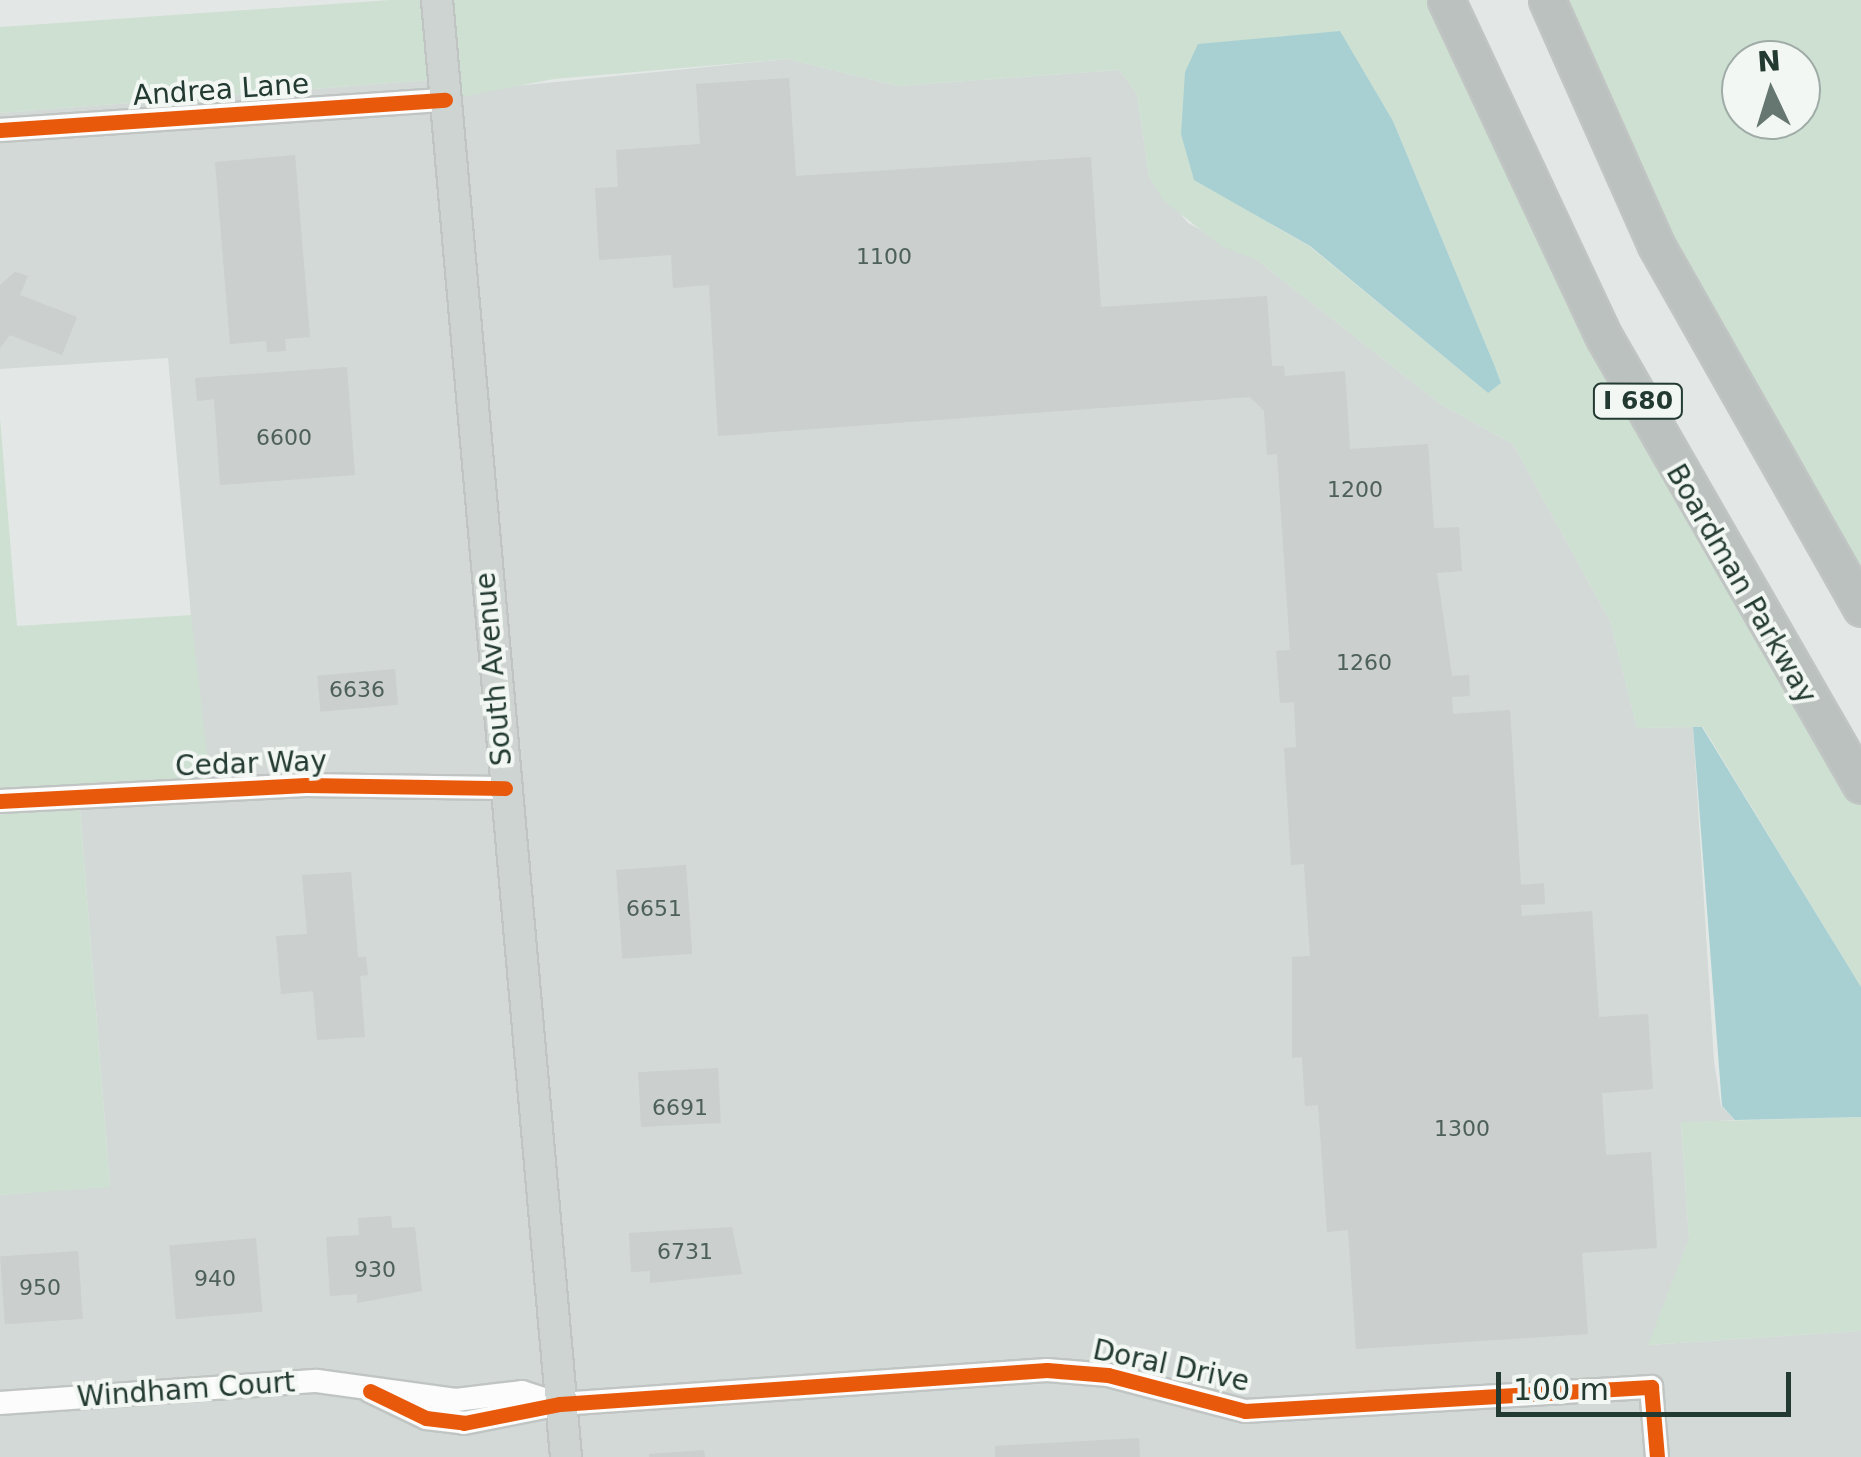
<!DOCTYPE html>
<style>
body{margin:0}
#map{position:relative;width:1861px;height:1457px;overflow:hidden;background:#e3e8e6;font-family:"DejaVu Sans",sans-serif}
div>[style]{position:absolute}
.built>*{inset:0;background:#d2d9d6}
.green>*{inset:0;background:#cee0d2}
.water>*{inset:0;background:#a8d0d3}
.building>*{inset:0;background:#cbcfcd;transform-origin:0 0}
.roads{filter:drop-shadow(2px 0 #c0c5c3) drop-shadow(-2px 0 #c0c5c3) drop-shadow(0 2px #c0c5c3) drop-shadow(0 -2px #c0c5c3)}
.minor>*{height:22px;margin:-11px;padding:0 11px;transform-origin:11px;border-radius:11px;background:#fbfcfb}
.major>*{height:30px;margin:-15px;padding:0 15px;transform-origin:15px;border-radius:15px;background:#ced4d2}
.highway>*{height:35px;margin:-17.5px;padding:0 17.5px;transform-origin:17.5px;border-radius:17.5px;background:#bbc1bf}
.cycleway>*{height:15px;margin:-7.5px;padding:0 7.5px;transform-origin:7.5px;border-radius:7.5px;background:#e8590c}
span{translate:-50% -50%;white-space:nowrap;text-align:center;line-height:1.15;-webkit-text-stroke:8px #f2f7f4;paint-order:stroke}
.number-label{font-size:22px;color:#4e605a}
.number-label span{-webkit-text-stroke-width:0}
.shield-label span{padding:2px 8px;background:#f2f7f4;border:2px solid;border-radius:8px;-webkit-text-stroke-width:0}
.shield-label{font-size:25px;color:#233a32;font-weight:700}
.street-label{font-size:28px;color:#233a32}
.north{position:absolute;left:1721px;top:40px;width:100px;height:100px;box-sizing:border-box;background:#f2f7f4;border:2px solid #9faba6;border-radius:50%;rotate:356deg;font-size:28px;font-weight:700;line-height:40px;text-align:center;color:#233a32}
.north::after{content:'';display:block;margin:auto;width:35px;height:45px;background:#667771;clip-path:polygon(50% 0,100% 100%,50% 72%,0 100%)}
.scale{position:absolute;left:1496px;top:1372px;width:295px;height:45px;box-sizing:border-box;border:5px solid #233a32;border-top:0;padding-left:12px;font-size:30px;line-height:35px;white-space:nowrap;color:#233a32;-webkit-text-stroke:8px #f2f7f4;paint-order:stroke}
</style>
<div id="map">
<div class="built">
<div style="clip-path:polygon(788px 59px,898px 86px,1119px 70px,1137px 94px,1149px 176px,1188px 223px,1257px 260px,1442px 405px,1513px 444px,1610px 621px,1637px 728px,1693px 727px,1714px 1061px,1721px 1106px,1735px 1120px,1681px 1123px,1689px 1239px,1649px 1345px,1861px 1331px,1861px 1457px,0 1457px,0 1195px,110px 1186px,79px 796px,192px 627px,168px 358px,0 369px,0 113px,443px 79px,484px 89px)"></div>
</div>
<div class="green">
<div style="clip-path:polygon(evenodd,390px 0,1446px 0,1861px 785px,1861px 987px,1703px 727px,1637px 728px,1610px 621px,1513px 444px,1442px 405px,1257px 260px,1221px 246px,1163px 200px,1149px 176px,1137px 94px,1119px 70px,898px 86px,788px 59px,554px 79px,445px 100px,443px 79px,0 113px,0 27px,390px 0,1340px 32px,1393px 121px,1493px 362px,1488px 393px,1309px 246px,1195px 180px,1340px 32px)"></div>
<div style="clip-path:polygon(evenodd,1547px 0,1861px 0,1861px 608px,1547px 0,1741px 60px,1801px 60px,1801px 120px,1741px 120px,1741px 60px)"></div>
<div style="clip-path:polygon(0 417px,17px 626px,191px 615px,211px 789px,79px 797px,110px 1187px,0 1195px)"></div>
<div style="clip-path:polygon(1861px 1117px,1861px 1331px,1648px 1345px,1689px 1239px,1681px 1122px)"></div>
</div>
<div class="water">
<div style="clip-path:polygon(1340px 31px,1393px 121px,1493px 362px,1501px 383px,1488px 393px,1310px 246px,1194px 180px,1181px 134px,1185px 72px,1198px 44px)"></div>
<div style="clip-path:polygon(1693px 727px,1702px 727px,1861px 987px,1861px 1117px,1735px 1120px,1722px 1106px)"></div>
</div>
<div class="building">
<div style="clip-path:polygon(789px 78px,796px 176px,1091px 157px,1101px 307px,1267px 296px,1272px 366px,1284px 366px,1285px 376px,1345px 371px,1350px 449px,1428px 444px,1434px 528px,1459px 527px,1462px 571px,1437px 573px,1452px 676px,1469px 675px,1470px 696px,1452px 697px,1453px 714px,1510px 710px,1521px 885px,1544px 883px,1545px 904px,1521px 905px,1522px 916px,1592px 911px,1599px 1017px,1648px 1014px,1653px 1089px,1602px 1093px,1606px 1155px,1651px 1152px,1657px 1248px,1582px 1253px,1588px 1334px,1356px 1349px,1348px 1230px,1327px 1232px,1318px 1105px,1305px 1106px,1302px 1057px,1292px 1058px,1292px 957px,1310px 956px,1304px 864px,1291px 865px,1284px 748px,1296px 747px,1295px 724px,1294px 702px,1280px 703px,1276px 651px,1290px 650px,1277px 454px,1267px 455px,1264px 411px,1250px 397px,718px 436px,709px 285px,673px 288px,671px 255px,599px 260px,595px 188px,618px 187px,616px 150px,700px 144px,696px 84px)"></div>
<div style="clip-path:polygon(295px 155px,310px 337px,285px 339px,286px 351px,267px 352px,266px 341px,230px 344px,215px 162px)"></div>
<div style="clip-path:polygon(15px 272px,28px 276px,20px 295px,77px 317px,62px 355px,10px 335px,0 348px,0 285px)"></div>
<div style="clip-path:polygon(347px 367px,355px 475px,220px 485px,214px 399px,197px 401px,195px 378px)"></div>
<div style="left:395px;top:669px;width:36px;height:78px;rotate:85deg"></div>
<div style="left:686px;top:865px;width:89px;height:70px;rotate:86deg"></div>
<div style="clip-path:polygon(351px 872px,358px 957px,366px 957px,368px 975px,360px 976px,365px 1037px,317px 1040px,313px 991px,281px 994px,276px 936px,307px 934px,302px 875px)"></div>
<div style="left:718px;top:1068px;width:55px;height:80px;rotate:87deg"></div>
<div style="clip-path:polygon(391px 1216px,392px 1228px,415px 1227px,422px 1291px,357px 1303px,357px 1294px,330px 1296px,326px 1237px,359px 1235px,358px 1218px)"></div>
<div style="clip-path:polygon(732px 1227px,742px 1274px,650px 1283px,650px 1271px,631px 1272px,629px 1233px)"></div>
<div style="left:256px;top:1238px;width:74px;height:87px;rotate:85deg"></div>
<div style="left:78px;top:1251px;width:68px;height:78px;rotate:86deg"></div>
<div style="clip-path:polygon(1139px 1438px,1140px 1457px,995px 1457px,995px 1446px)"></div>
<div style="clip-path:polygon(704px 1450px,705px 1457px,649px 1457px,649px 1454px)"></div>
</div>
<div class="roads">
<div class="minor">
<div style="left:0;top:130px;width:446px;rotate:-3.9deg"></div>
<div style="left:0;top:801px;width:306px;rotate:-3deg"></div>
<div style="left:306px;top:785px;width:199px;rotate:0.9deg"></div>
<div style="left:370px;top:1391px;width:62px;rotate:25.7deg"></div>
<div style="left:426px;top:1418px;width:38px;rotate:7deg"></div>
<div style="left:464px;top:1423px;width:98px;rotate:-11.2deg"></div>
<div style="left:560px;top:1404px;width:488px;rotate:-4deg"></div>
<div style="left:1047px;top:1370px;width:61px;rotate:4.7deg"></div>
<div style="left:1108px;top:1375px;width:142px;rotate:14.7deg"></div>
<div style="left:1245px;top:1411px;width:407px;rotate:-3.4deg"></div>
<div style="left:1651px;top:1387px;width:70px;rotate:85.1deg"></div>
<div style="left:0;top:1403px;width:318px;rotate:-4deg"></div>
<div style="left:317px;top:1381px;width:140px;rotate:7.8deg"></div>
<div style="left:456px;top:1400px;width:66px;rotate:-6.9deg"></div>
<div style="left:522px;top:1392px;width:40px;rotate:18deg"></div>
</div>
<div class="major">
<div style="left:437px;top:0;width:1463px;rotate:84.94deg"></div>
</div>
<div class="highway">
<div style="left:1446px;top:0;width:372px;rotate:64.9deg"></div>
<div style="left:1604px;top:337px;width:516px;rotate:60.16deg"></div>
<div style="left:1547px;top:0;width:268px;rotate:66deg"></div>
<div style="left:1656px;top:245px;width:417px;rotate:60.5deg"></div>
</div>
</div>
<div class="cycleway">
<div style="left:0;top:130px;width:446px;rotate:-3.9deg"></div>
<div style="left:0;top:801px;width:306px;rotate:-3deg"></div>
<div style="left:306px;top:785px;width:199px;rotate:0.9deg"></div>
<div style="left:370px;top:1391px;width:62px;rotate:25.7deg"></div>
<div style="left:426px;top:1418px;width:38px;rotate:7deg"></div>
<div style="left:464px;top:1423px;width:98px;rotate:-11.2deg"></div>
<div style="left:560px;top:1404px;width:488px;rotate:-4deg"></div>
<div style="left:1047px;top:1370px;width:61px;rotate:4.7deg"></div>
<div style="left:1108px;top:1375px;width:142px;rotate:14.7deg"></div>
<div style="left:1245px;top:1411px;width:407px;rotate:-3.4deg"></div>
<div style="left:1651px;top:1387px;width:70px;rotate:85.1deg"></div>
</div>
<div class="number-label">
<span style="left:884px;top:257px">1100</span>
<span style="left:284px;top:438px">6600</span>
<span style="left:1355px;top:490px">1200</span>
<span style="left:1364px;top:663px">1260</span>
<span style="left:357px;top:690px">6636</span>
<span style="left:654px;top:909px">6651</span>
<span style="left:680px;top:1108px">6691</span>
<span style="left:1462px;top:1129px">1300</span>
<span style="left:685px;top:1252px">6731</span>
<span style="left:375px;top:1270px">930</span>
<span style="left:215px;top:1279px">940</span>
<span style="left:40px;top:1288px">950</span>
</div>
<div class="shield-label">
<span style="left:1638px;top:401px">I 680</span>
</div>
<div class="street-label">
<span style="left:221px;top:90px;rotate:-4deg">Andrea Lane</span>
<span style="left:1741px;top:584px;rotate:60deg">Boardman Parkway</span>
<span style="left:494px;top:669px;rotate:-95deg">South Avenue</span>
<span style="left:251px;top:764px;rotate:-2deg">Cedar Way</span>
<span style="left:1171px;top:1366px;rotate:12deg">Doral Drive</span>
<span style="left:186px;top:1390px;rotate:-4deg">Windham Court</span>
</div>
<div class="north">N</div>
<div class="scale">100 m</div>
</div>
